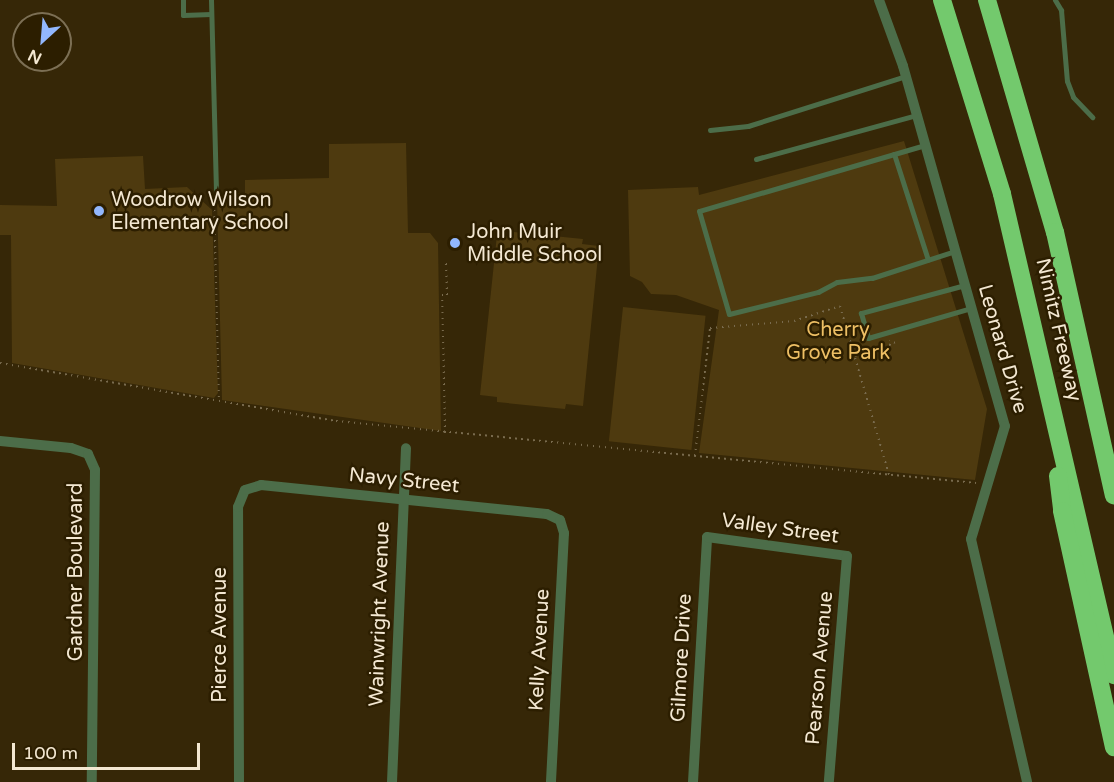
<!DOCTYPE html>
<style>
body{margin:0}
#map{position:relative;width:1114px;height:782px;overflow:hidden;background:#362707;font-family:"Varela Round",sans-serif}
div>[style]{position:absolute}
.green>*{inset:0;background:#4e3a0f;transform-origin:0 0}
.path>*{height:2px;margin-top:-1px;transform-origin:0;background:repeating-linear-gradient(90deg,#796b4e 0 1.5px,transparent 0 6px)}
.service>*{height:5px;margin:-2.5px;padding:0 2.5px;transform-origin:2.5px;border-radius:2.5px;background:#4c6d49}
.minor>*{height:10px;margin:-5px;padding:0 5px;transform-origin:5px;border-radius:5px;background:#4c6d49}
.motorway>*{height:18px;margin:-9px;padding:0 9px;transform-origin:9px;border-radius:9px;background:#73c96d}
.dots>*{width:16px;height:16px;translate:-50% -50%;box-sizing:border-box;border:3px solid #2c1e00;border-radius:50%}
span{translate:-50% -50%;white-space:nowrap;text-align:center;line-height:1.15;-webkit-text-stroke:5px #2c1e00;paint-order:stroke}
.poi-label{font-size:20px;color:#f4e8d2}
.left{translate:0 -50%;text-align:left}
.street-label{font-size:20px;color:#f4e8d2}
.park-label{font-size:20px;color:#eebf64}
.north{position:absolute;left:12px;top:12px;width:60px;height:60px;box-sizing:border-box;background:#2c1e00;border:2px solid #7c6f54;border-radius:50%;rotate:206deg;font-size:16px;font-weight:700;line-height:24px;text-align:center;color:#f4e8d2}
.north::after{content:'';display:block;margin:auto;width:21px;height:27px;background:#92b7fd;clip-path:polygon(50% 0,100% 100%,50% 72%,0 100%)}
.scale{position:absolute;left:12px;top:743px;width:188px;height:27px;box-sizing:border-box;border:3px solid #f4e8d2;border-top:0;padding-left:8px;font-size:18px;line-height:21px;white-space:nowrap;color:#f4e8d2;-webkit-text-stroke:4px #2c1e00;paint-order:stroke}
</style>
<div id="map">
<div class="green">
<div style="clip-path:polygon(904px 141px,987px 409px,975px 480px,699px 453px,719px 310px,676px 295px,651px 294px,642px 282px,630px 276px,628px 190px,698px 187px,699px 195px)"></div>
<div style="clip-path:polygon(406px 143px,408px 233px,430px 233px,438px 243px,441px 431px,222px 400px,217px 199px,229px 199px,230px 193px,245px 193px,245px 180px,329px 178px,329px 144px)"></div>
<div style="clip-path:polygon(143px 156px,145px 189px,187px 187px,212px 210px,218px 393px,214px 398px,12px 363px,11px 235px,0 235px,0 205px,57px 206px,55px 159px)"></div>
<div style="clip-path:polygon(514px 232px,583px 239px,582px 244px,599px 246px,583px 406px,566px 404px,565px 409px,497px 402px,497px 397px,480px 395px,497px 235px,514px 237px)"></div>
<div style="left:623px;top:307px;width:83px;height:135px;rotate:6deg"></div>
</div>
<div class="path">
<div style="left:214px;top:198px;width:204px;rotate:88.6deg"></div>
<div style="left:855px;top:356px;width:42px;rotate:-18deg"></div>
<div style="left:895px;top:343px;width:6px;rotate:-149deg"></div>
<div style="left:0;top:363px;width:341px;rotate:9.8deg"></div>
<div style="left:336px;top:421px;width:643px;rotate:5.53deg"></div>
<div style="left:445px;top:433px;width:138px;rotate:-91.2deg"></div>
<div style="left:442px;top:295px;width:5px"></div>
<div style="left:447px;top:295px;width:36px;rotate:-92deg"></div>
<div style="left:695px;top:456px;width:129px;rotate:-83.3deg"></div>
<div style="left:710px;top:328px;width:84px;rotate:-4.8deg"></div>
<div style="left:794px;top:321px;width:48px;rotate:-18.1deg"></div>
<div style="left:840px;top:306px;width:176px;rotate:73.8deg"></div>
</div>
<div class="service">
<div style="left:183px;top:0;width:15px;rotate:90deg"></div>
<div style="left:183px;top:15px;width:28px;rotate:-2deg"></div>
<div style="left:211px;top:0;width:190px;rotate:88.5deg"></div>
<div style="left:1055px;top:0;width:12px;rotate:59deg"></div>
<div style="left:1061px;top:10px;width:71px;rotate:85.2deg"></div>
<div style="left:1067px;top:81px;width:17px;rotate:69deg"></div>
<div style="left:1073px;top:97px;width:28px;rotate:46deg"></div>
<div style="left:710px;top:130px;width:38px;rotate:-6deg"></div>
<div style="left:748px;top:126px;width:166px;rotate:-17.6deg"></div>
<div style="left:925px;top:145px;width:235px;rotate:163.7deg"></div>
<div style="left:699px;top:211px;width:107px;rotate:73.8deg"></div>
<div style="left:729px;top:314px;width:92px;rotate:-13.9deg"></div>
<div style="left:818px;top:292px;width:21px;rotate:-28deg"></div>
<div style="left:837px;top:282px;width:35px;rotate:-7deg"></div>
<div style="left:872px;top:278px;width:87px;rotate:-18deg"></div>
<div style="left:894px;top:154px;width:111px;rotate:72.2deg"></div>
<div style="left:756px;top:159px;width:167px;rotate:-15.3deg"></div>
<div style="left:965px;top:285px;width:108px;rotate:164.9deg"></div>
<div style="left:861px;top:313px;width:26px;rotate:74deg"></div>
<div style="left:868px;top:338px;width:107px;rotate:-16.2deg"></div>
</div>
<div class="minor">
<div style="left:879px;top:0;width:70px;rotate:70deg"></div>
<div style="left:903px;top:66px;width:374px;rotate:74.2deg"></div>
<div style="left:1005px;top:426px;width:118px;rotate:106.7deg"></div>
<div style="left:971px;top:539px;width:249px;rotate:77deg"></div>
<div style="left:0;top:441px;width:71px;rotate:5.6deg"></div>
<div style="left:71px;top:448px;width:18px;rotate:19deg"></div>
<div style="left:88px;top:454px;width:17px;rotate:66deg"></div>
<div style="left:95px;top:470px;width:312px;rotate:90.6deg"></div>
<div style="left:239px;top:782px;width:275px;rotate:-90.2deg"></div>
<div style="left:238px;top:507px;width:18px;rotate:-68deg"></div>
<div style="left:245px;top:490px;width:17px;rotate:-17deg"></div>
<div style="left:261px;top:485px;width:287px;rotate:5.8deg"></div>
<div style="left:547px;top:514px;width:14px;rotate:25deg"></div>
<div style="left:560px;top:520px;width:14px;rotate:73deg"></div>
<div style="left:564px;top:533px;width:249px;rotate:93deg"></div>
<div style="left:392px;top:782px;width:334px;rotate:-87.6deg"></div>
<div style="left:693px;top:782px;width:245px;rotate:-86.7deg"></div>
<div style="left:707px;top:537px;width:141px;rotate:7.7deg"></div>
<div style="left:847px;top:556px;width:227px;rotate:94.6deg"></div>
</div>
<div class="motorway">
<div style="left:942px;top:0;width:203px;rotate:72.8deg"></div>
<div style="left:1002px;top:194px;width:494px;rotate:76.9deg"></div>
<div style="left:987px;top:0;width:242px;rotate:73.7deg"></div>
<div style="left:1055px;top:232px;width:270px;rotate:77.4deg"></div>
<div style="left:1058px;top:476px;width:35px;rotate:83deg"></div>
<div style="left:1062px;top:511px;width:242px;rotate:77.6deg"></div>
</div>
<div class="dots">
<div style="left:99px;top:211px;background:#92b7fd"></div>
<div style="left:455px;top:243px;background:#92b7fd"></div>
</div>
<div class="poi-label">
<span class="left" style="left:111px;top:212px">Woodrow Wilson<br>Elementary School</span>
<span class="left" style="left:467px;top:244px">John Muir<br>Middle School</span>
</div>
<div class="street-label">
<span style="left:1058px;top:330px;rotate:77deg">Nimitz Freeway</span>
<span style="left:1002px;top:349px;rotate:74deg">Leonard Drive</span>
<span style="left:404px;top:481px;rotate:6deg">Navy Street</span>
<span style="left:780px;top:529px;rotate:8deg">Valley Street</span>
<span style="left:76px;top:572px;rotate:-90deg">Gardner Boulevard</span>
<span style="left:380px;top:614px;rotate:-88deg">Wainwright Avenue</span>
<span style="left:220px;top:635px;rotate:-90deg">Pierce Avenue</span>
<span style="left:540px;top:650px;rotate:-87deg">Kelly Avenue</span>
<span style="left:682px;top:658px;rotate:-87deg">Gilmore Drive</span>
<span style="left:820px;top:668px;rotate:-85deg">Pearson Avenue</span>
</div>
<div class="park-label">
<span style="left:838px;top:342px">Cherry<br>Grove Park</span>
</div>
<div class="north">N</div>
<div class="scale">100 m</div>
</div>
